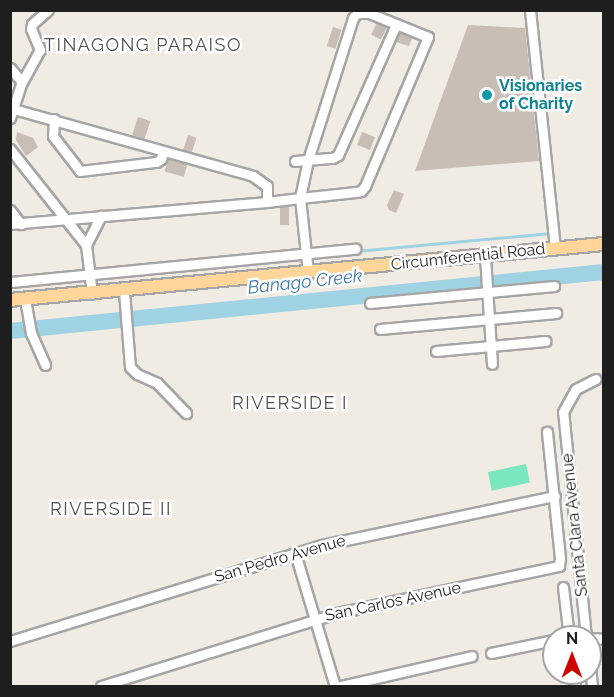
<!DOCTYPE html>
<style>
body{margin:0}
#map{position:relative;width:614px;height:697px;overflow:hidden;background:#f0ece3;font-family:Raleway,sans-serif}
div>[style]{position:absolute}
.pitch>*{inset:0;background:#7ae7be;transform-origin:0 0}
.stream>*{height:3px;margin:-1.5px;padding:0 1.5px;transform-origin:1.5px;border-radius:1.5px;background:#9fd2e2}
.river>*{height:16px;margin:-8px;padding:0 8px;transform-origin:8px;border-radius:8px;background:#9fd2e2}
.building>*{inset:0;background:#c8beb6;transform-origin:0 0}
.roads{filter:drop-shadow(2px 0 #a5a5a5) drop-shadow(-2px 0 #a5a5a5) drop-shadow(0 2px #a5a5a5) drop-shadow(0 -2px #a5a5a5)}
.minor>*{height:9px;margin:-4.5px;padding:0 4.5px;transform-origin:4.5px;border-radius:4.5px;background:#fff}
.major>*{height:12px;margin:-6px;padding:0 6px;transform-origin:6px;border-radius:6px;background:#ffd599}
.dots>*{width:16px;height:16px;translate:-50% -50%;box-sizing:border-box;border:3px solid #fff;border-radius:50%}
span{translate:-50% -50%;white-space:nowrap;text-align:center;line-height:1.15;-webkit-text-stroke:5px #fff;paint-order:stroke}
.culture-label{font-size:16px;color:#0d838f;font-weight:700}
.left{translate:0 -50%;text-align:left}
.street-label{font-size:16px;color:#1e1e1e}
.neighbourhood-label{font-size:18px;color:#515151;letter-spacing:1.5px}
.water-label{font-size:18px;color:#3f75af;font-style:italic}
.frame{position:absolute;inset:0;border:12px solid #1e1e1e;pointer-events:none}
.north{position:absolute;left:542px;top:625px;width:60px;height:60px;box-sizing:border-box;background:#fff;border:2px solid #a5a5a5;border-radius:50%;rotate:0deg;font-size:16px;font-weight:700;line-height:24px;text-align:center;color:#1e1e1e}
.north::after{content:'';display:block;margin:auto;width:21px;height:27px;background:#cc0300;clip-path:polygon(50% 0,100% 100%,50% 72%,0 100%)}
</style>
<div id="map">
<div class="pitch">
<div style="left:526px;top:464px;width:19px;height:39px;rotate:78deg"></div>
</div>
<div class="stream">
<div style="left:356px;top:251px;width:196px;rotate:-5.3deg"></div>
</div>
<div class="river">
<div style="left:10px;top:331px;width:597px;rotate:-5.67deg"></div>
</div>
<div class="building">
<div style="left:377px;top:23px;width:11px;height:13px;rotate:27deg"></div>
<div style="clip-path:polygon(468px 25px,525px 28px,539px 161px,415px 171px)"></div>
<div style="left:333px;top:27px;width:9px;height:20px;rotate:18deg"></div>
<div style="clip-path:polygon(400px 33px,412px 38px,409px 46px,396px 42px)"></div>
<div style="left:138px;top:117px;width:13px;height:19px;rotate:18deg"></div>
<div style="clip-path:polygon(17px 132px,33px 138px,38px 147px,26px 156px,16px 140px)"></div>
<div style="left:362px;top:132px;width:14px;height:14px;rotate:21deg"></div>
<div style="left:188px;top:135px;width:9px;height:16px;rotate:18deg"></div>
<div style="left:168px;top:159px;width:20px;height:13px;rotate:15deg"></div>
<div style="clip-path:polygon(394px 190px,404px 194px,396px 213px,389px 210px,387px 205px)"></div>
<div style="left:280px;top:207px;width:9px;height:18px"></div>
</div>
<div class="roads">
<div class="minor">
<div style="left:530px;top:10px;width:240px;rotate:84deg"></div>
<div style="left:10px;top:68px;width:18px;rotate:49deg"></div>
<div style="left:10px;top:108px;width:252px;rotate:15.6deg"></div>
<div style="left:253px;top:176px;width:17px;rotate:36deg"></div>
<div style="left:267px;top:186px;width:16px;rotate:90deg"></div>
<div style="left:10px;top:118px;width:38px;rotate:-72deg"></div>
<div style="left:22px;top:82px;width:37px;rotate:-61deg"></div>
<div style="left:40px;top:50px;width:23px;rotate:-113deg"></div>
<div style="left:31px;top:29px;width:5px;rotate:-79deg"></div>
<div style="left:32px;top:24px;width:21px;rotate:-41deg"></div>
<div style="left:54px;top:119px;width:17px;rotate:93deg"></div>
<div style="left:53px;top:136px;width:44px;rotate:52.4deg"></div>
<div style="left:80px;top:171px;width:77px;rotate:-6.8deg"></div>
<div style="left:156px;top:162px;width:6px;rotate:-31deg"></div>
<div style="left:161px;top:159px;width:7px;rotate:-74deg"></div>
<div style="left:10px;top:149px;width:122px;rotate:51.6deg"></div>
<div style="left:86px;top:245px;width:49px;rotate:83deg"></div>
<div style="left:295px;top:161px;width:38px;rotate:-5deg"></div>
<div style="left:333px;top:158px;width:6px;rotate:-31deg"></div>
<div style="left:338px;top:155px;width:142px;rotate:-66deg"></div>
<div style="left:10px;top:210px;width:18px;rotate:52deg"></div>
<div style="left:10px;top:224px;width:258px;rotate:-4.9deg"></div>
<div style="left:267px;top:202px;width:33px;rotate:-7deg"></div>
<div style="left:300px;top:198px;width:56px;rotate:-6.1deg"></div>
<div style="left:356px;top:192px;width:5px;rotate:-11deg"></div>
<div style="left:361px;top:191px;width:6px;rotate:-51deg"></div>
<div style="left:365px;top:186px;width:162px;rotate:-67.1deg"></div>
<div style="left:428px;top:37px;width:64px;rotate:-157.9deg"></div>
<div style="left:369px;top:13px;width:12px;rotate:180deg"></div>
<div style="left:357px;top:13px;width:6px;rotate:129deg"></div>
<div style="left:353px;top:18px;width:149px;rotate:107.6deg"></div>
<div style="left:308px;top:160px;width:39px;rotate:102deg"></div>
<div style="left:300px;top:198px;width:75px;rotate:83.9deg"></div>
<div style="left:86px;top:245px;width:33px;rotate:-63deg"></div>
<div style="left:485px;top:256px;width:108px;rotate:86.3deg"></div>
<div style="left:10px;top:282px;width:347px;rotate:-5.5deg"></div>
<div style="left:124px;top:291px;width:76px;rotate:85.5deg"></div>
<div style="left:130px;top:367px;width:10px;rotate:45deg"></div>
<div style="left:137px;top:374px;width:22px;rotate:24deg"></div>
<div style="left:157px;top:383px;width:42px;rotate:46deg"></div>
<div style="left:25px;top:299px;width:35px;rotate:80deg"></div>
<div style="left:31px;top:333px;width:35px;rotate:66deg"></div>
<div style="left:370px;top:303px;width:185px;rotate:-5.3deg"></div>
<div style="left:380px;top:329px;width:177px;rotate:-5.2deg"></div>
<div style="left:436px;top:351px;width:110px;rotate:-5.2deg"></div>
<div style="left:295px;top:553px;width:139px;rotate:73.3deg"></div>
<div style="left:563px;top:587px;width:50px;rotate:83.2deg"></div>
<div style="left:569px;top:637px;width:35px;rotate:3deg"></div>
<div style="left:586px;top:637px;width:226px;rotate:-95.8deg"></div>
<div style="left:563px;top:412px;width:26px;rotate:-61deg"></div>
<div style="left:576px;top:389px;width:22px;rotate:-27deg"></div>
<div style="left:10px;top:641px;width:326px;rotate:-17.1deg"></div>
<div style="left:322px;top:545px;width:238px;rotate:-11.9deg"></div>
<div style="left:491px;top:653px;width:64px;rotate:-11.7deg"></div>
<div style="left:590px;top:667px;width:19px;rotate:84deg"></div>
<div style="left:573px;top:673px;width:13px;rotate:81deg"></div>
<div style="left:101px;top:686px;width:247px;rotate:-17.2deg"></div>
<div style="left:337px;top:613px;width:227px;rotate:-12deg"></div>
<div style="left:559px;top:566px;width:8px;rotate:-83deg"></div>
<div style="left:560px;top:558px;width:127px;rotate:-95.9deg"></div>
<div style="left:341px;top:686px;width:134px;rotate:-12.9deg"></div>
</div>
<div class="major">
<div style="left:10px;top:300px;width:597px;rotate:-5.39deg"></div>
</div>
</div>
<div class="dots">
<div style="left:487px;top:95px;background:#0f9aa8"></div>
</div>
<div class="culture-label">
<span class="left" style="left:499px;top:95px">Visionaries<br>of Charity</span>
</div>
<div class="street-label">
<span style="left:468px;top:257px;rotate:-6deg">Circumferential Road</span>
<span style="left:575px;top:525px;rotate:-96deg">Santa Clara Avenue</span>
<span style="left:280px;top:559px;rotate:-16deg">San Pedro Avenue</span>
<span style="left:393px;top:602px;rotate:-12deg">San Carlos Avenue</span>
</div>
<div class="neighbourhood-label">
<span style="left:143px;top:45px">TINAGONG PARAISO</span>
<span style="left:290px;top:403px">RIVERSIDE I</span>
<span style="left:111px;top:509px">RIVERSIDE II</span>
</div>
<div class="water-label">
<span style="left:305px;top:282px;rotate:-6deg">Banago Creek</span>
</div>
<div class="frame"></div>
<div class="north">N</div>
</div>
